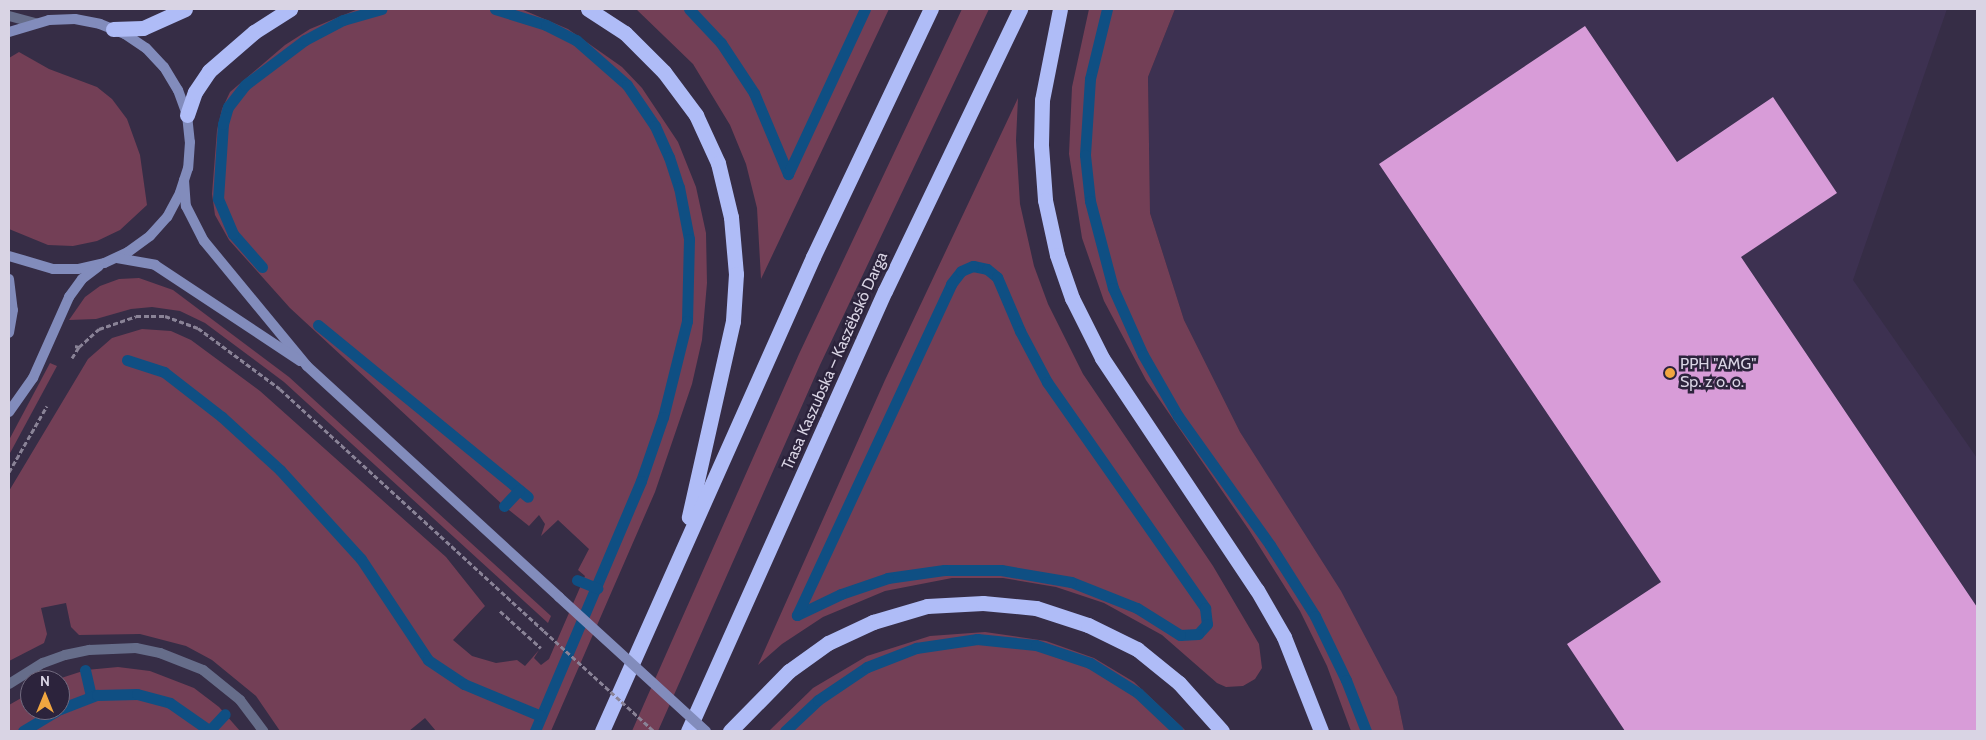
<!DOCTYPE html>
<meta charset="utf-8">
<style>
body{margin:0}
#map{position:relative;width:1986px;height:740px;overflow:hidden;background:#362d46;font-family:Cabin,sans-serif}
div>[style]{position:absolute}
.built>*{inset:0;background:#3d3151}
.green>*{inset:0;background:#733f56}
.stream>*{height:11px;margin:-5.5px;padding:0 5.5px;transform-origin:5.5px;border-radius:5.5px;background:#0f4f83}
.building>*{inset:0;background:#d89cd8}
.path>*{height:3px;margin-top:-1.5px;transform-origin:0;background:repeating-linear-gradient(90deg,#8a8397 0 5px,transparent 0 7.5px)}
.lane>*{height:10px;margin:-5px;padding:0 5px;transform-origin:5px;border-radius:5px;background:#666d8a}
.secondary>*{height:10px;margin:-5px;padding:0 5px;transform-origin:5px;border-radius:5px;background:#828cbc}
.highway>*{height:15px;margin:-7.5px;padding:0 7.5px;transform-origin:7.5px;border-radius:7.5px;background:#afbcf7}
.path-bridge>*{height:3px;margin-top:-1.5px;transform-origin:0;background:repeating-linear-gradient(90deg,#8a8397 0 5px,transparent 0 7.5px)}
.secondary-bridge>*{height:10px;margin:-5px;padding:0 5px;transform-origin:5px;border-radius:5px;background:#828cbc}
.dots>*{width:14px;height:14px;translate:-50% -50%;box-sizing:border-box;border:2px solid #2c233c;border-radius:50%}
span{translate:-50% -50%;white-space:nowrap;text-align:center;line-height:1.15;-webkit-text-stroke:5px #2c233c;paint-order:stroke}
.street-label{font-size:16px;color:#d9d4e4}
.poi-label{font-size:16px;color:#d9d4e4}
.left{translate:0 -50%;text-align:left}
.frame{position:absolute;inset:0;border:10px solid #d9d4e4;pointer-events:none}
.north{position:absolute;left:20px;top:670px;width:50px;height:50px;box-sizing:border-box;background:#2c233c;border:1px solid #716a7f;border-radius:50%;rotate:0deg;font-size:14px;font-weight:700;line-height:20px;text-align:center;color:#d9d4e4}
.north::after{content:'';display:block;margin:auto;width:18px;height:22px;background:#f1a640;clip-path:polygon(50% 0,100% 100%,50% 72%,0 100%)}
</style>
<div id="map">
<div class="built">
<div style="clip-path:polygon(1175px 9px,1947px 9px,1853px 280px,1977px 458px,1977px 731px,1404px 731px,1397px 697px,1240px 432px,1184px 320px,1150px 213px,1148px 77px)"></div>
</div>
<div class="green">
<div style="clip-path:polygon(358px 9px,521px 9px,568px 29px,622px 67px,642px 88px,678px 142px,696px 187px,706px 233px,707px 283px,702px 340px,692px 384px,655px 492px,551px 731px,436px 731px,425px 718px,409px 731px,280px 731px,256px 696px,212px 660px,186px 646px,140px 634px,79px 635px,71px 627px,66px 603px,41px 608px,47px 634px,44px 643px,9px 661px,9px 491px,88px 359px,112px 338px,142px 329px,171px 331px,191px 340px,260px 391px,446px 557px,485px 606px,453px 640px,472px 656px,496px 663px,517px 660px,525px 666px,539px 650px,534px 658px,541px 665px,549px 659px,585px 576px,578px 570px,589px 549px,558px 520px,541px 536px,545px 524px,539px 515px,529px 526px,504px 506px,290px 308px,229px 240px,215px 215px,212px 194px,217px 130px,222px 109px,230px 92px,285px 45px,310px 29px)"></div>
<div style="clip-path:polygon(636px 9px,889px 9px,761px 279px,757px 208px,746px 164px,730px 125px,693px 64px)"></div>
<div style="clip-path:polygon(962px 9px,989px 9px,820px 365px,658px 731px,632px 731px,799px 354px)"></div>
<div style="clip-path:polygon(1089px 9px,1175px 9px,1148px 77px,1150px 213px,1184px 320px,1240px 432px,1341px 591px,1397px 697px,1404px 731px,1351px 731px,1327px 666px,1300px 611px,1249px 530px,1146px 380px,1104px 301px,1082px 238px,1069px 154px,1072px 87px)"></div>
<div style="clip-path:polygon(19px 52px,49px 69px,97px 87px,112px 99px,127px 119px,140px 155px,147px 205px,120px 230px,97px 241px,73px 246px,48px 245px,9px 229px,9px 58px)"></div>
<div style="clip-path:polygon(1018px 98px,1016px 140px,1020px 204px,1034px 266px,1048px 304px,1083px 374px,1213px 566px,1259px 644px,1262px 668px,1255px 679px,1243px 686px,1226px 687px,1217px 683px,1162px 635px,1104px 603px,1056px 587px,1003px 578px,952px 578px,885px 591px,823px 617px,782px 644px,758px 665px,885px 380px)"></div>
<div style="clip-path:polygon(139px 278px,173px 290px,289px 377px,551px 616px,548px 623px,284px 382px,205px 323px,180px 311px,152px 307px,131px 309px,96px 319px,69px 320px,85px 297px,100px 286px,119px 279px)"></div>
<div style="clip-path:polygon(50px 363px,57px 366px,9px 455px,9px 440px)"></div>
<div style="clip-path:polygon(985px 632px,1046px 641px,1094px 658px,1134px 682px,1186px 731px,769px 731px,813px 688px,867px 656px,930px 636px)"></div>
<div style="clip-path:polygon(118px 667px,150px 671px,194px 688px,219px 707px,240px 731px,9px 731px,9px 705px,30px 693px,30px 710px,60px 710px,60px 680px,55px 680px,86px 670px)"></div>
</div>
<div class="stream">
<div style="left:495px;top:9px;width:53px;rotate:17.4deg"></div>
<div style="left:546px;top:25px;width:34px;rotate:27deg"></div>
<div style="left:576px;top:40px;width:68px;rotate:41.4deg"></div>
<div style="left:627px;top:85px;width:50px;rotate:55.7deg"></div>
<div style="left:655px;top:126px;width:34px;rotate:66deg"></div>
<div style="left:669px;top:157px;width:32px;rotate:72deg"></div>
<div style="left:679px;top:187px;width:53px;rotate:79.1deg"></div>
<div style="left:689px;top:239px;width:82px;rotate:91.4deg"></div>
<div style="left:687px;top:321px;width:99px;rotate:104deg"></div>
<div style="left:663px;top:417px;width:68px;rotate:109deg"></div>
<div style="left:641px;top:481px;width:272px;rotate:113deg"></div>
<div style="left:689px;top:9px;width:47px;rotate:46.7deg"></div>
<div style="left:721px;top:43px;width:60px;rotate:56.6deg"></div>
<div style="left:754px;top:93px;width:88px;rotate:67.2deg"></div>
<div style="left:1107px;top:9px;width:72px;rotate:103.7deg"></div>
<div style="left:1090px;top:79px;width:76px;rotate:93.8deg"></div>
<div style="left:1085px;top:155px;width:46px;rotate:83.8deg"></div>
<div style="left:1090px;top:201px;width:90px;rotate:75.2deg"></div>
<div style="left:1113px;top:288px;width:73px;rotate:65.9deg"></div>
<div style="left:1143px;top:355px;width:70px;rotate:60.2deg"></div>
<div style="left:1178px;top:416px;width:158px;rotate:54.5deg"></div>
<div style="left:1270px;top:545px;width:84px;rotate:57.6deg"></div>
<div style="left:1315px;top:616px;width:71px;rotate:64.2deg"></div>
<div style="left:1346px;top:680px;width:55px;rotate:68.6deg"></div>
<div style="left:788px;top:174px;width:182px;rotate:-65deg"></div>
<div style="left:973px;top:266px;width:14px;rotate:12deg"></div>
<div style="left:987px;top:269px;width:13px;rotate:39deg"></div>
<div style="left:997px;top:277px;width:59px;rotate:66.9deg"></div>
<div style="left:1020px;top:331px;width:58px;rotate:62.1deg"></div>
<div style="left:1047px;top:382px;width:276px;rotate:55deg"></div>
<div style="left:1205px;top:608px;width:16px;rotate:83deg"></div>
<div style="left:1207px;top:624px;width:13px;rotate:132deg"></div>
<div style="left:1198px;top:634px;width:18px;rotate:177deg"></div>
<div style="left:1180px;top:635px;width:51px;rotate:-147.9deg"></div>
<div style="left:1137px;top:608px;width:71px;rotate:-158.5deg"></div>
<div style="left:1071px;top:582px;width:71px;rotate:-170.3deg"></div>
<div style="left:1001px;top:570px;width:57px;rotate:180deg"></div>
<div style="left:944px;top:570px;width:57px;rotate:171.9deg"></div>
<div style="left:888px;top:578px;width:50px;rotate:161.2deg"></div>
<div style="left:841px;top:594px;width:49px;rotate:154.5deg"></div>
<div style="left:797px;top:615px;width:365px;rotate:-65deg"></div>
<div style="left:951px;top:284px;width:16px;rotate:-52deg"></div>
<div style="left:961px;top:271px;width:13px;rotate:-23deg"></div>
<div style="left:262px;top:267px;width:44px;rotate:-131.3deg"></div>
<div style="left:233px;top:234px;width:38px;rotate:-113deg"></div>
<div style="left:218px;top:199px;width:75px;rotate:-86.2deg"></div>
<div style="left:223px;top:124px;width:18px;rotate:-74deg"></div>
<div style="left:228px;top:107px;width:28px;rotate:-52deg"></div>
<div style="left:245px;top:85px;width:75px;rotate:-36.9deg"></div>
<div style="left:305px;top:40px;width:43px;rotate:-27.8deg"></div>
<div style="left:343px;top:20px;width:40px;rotate:-16deg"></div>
<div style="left:318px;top:325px;width:271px;rotate:39.3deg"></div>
<div style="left:127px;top:360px;width:39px;rotate:18deg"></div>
<div style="left:164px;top:372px;width:73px;rotate:37.8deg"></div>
<div style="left:222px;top:417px;width:79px;rotate:42.4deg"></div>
<div style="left:280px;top:470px;width:120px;rotate:47.7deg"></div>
<div style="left:361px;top:559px;width:121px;rotate:56.4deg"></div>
<div style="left:428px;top:660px;width:43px;rotate:33.7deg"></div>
<div style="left:464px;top:684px;width:83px;rotate:22.6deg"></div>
<div style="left:504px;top:506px;width:22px;rotate:-47deg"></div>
<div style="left:577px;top:580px;width:22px;rotate:22deg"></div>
<div style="left:85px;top:670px;width:27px;rotate:77deg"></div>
<div style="left:60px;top:709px;width:40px;rotate:-21deg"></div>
<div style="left:97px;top:695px;width:40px;rotate:-1.4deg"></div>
<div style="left:137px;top:694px;width:34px;rotate:15deg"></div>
<div style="left:170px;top:703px;width:49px;rotate:35deg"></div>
<div style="left:23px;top:731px;width:41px;rotate:-31deg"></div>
<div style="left:209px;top:731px;width:23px;rotate:-47deg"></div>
<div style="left:785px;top:731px;width:45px;rotate:-43.2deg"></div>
<div style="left:818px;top:700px;width:59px;rotate:-34deg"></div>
<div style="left:867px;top:667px;width:53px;rotate:-21.2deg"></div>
<div style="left:916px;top:648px;width:62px;rotate:-8.4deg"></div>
<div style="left:977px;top:639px;width:59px;rotate:5.8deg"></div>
<div style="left:1036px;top:645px;width:57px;rotate:18.4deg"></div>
<div style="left:1090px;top:663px;width:57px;rotate:32deg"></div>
<div style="left:1138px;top:693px;width:55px;rotate:43.5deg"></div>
</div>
<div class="building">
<div style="clip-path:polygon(1585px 26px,1677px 162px,1773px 97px,1837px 193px,1741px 257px,1977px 607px,1977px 731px,1625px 731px,1567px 644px,1661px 582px,1379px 164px)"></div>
</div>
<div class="path">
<div style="left:75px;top:346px;width:4px;rotate:14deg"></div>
<div style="left:79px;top:347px;width:27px;rotate:-42deg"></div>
<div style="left:99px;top:329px;width:39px;rotate:-19deg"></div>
<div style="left:136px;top:316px;width:29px"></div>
<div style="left:165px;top:316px;width:35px;rotate:20deg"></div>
<div style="left:198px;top:328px;width:102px;rotate:36.6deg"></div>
<div style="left:280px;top:389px;width:358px;rotate:42.5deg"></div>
<div style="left:72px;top:358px;width:13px;rotate:-58deg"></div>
<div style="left:9px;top:472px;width:76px;rotate:-60.1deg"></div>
<div style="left:500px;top:611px;width:55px;rotate:42.1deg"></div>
</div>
<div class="lane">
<div style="left:9px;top:16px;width:28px;rotate:15deg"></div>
<div style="left:9px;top:684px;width:40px;rotate:-32deg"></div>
<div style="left:43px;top:663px;width:23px;rotate:-20deg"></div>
<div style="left:65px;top:655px;width:25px;rotate:-12deg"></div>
<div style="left:89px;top:650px;width:47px;rotate:-2.4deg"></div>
<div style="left:136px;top:648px;width:25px;rotate:12deg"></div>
<div style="left:160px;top:653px;width:46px;rotate:21.6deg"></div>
<div style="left:203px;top:670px;width:48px;rotate:39deg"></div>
<div style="left:240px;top:700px;width:39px;rotate:53deg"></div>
</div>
<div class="secondary">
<div style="left:9px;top:32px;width:42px;rotate:-16.7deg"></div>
<div style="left:49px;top:20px;width:26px;rotate:-2deg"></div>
<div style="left:75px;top:19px;width:25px;rotate:11deg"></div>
<div style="left:100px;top:24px;width:27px;rotate:22deg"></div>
<div style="left:125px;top:34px;width:25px;rotate:34deg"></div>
<div style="left:146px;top:48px;width:26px;rotate:47deg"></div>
<div style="left:164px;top:67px;width:27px;rotate:59deg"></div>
<div style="left:178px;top:90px;width:27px;rotate:70deg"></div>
<div style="left:187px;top:115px;width:27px;rotate:84deg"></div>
<div style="left:190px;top:142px;width:26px;rotate:94deg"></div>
<div style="left:188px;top:168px;width:26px;rotate:108deg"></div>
<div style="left:180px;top:193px;width:27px;rotate:118deg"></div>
<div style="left:167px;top:217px;width:25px;rotate:132deg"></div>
<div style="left:150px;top:236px;width:27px;rotate:144deg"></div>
<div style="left:128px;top:252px;width:26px;rotate:155deg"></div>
<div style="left:104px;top:263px;width:27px;rotate:167deg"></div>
<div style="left:78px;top:269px;width:25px;rotate:180deg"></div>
<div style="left:53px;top:269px;width:46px;rotate:-163.5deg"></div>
<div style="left:184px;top:180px;width:26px;rotate:86deg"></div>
<div style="left:186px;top:206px;width:39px;rotate:63deg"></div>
<div style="left:204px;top:241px;width:162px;rotate:50.5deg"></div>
<div style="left:307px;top:366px;width:342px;rotate:42.5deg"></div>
<div style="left:117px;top:258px;width:39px;rotate:10deg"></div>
<div style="left:155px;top:265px;width:174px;rotate:33.5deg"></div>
<div style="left:9px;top:279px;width:31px;rotate:83deg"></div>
<div style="left:13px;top:310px;width:23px;rotate:100deg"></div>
<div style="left:9px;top:412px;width:42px;rotate:-54.8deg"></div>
<div style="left:33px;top:378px;width:89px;rotate:-66deg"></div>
<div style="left:69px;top:297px;width:22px;rotate:-54deg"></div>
<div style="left:82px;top:279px;width:21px;rotate:-37deg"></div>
</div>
<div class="highway">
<div style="left:588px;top:9px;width:44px;rotate:33deg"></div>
<div style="left:625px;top:33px;width:55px;rotate:45deg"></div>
<div style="left:664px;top:72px;width:54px;rotate:53.3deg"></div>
<div style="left:696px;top:115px;width:53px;rotate:65.4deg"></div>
<div style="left:718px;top:163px;width:56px;rotate:76.5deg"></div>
<div style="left:731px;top:217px;width:57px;rotate:85deg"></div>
<div style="left:736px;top:274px;width:47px;rotate:93.7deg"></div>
<div style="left:733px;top:321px;width:201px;rotate:102.7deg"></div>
<div style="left:1060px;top:9px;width:93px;rotate:101.2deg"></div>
<div style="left:1042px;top:100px;width:45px;rotate:91.3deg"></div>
<div style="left:1041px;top:145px;width:55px;rotate:85.8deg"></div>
<div style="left:1045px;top:200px;width:56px;rotate:77.7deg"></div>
<div style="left:1057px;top:255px;width:46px;rotate:70.8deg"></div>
<div style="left:1072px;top:298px;width:67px;rotate:63.4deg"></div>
<div style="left:1102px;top:358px;width:279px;rotate:56.3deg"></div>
<div style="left:1257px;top:590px;width:54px;rotate:60.1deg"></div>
<div style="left:1284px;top:637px;width:101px;rotate:68.5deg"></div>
<div style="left:113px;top:29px;width:30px;rotate:-2deg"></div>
<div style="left:143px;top:28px;width:46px;rotate:-24.3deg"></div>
<div style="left:187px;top:115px;width:24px;rotate:-71deg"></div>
<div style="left:195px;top:92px;width:25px;rotate:-56deg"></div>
<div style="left:209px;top:71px;width:60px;rotate:-40.9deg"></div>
<div style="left:254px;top:32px;width:43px;rotate:-32.6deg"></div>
<div style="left:602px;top:731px;width:519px;rotate:-66deg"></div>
<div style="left:813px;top:257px;width:275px;rotate:-64.6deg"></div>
<div style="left:688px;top:731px;width:482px;rotate:-65.9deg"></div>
<div style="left:885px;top:291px;width:313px;rotate:-64.4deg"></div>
<div style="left:730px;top:731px;width:84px;rotate:-45.5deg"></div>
<div style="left:789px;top:671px;width:48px;rotate:-35.7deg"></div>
<div style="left:828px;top:643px;width:50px;rotate:-25deg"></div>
<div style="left:873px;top:622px;width:56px;rotate:-16.5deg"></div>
<div style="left:927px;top:606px;width:56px;rotate:-3.1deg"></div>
<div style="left:983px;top:603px;width:53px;rotate:5.4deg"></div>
<div style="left:1036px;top:608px;width:55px;rotate:18.1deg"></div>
<div style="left:1088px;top:625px;width:55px;rotate:26.1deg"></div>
<div style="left:1137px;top:649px;width:54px;rotate:39deg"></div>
<div style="left:1179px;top:683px;width:64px;rotate:48.1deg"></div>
</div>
<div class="path-bridge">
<div style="left:544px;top:631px;width:149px;rotate:42.3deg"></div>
</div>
<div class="secondary-bridge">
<div style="left:559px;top:597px;width:199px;rotate:42.4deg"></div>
</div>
<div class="dots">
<div style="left:1670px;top:373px;background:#f1a640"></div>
</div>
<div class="street-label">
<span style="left:835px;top:361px;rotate:-66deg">Trasa Kaszubska – Kaszëbskô Darga</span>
</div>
<div class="poi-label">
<span class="left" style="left:1680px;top:373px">PPH "AMG"<br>Sp. z o. o.</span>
</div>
<div class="frame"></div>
<div class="north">N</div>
</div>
